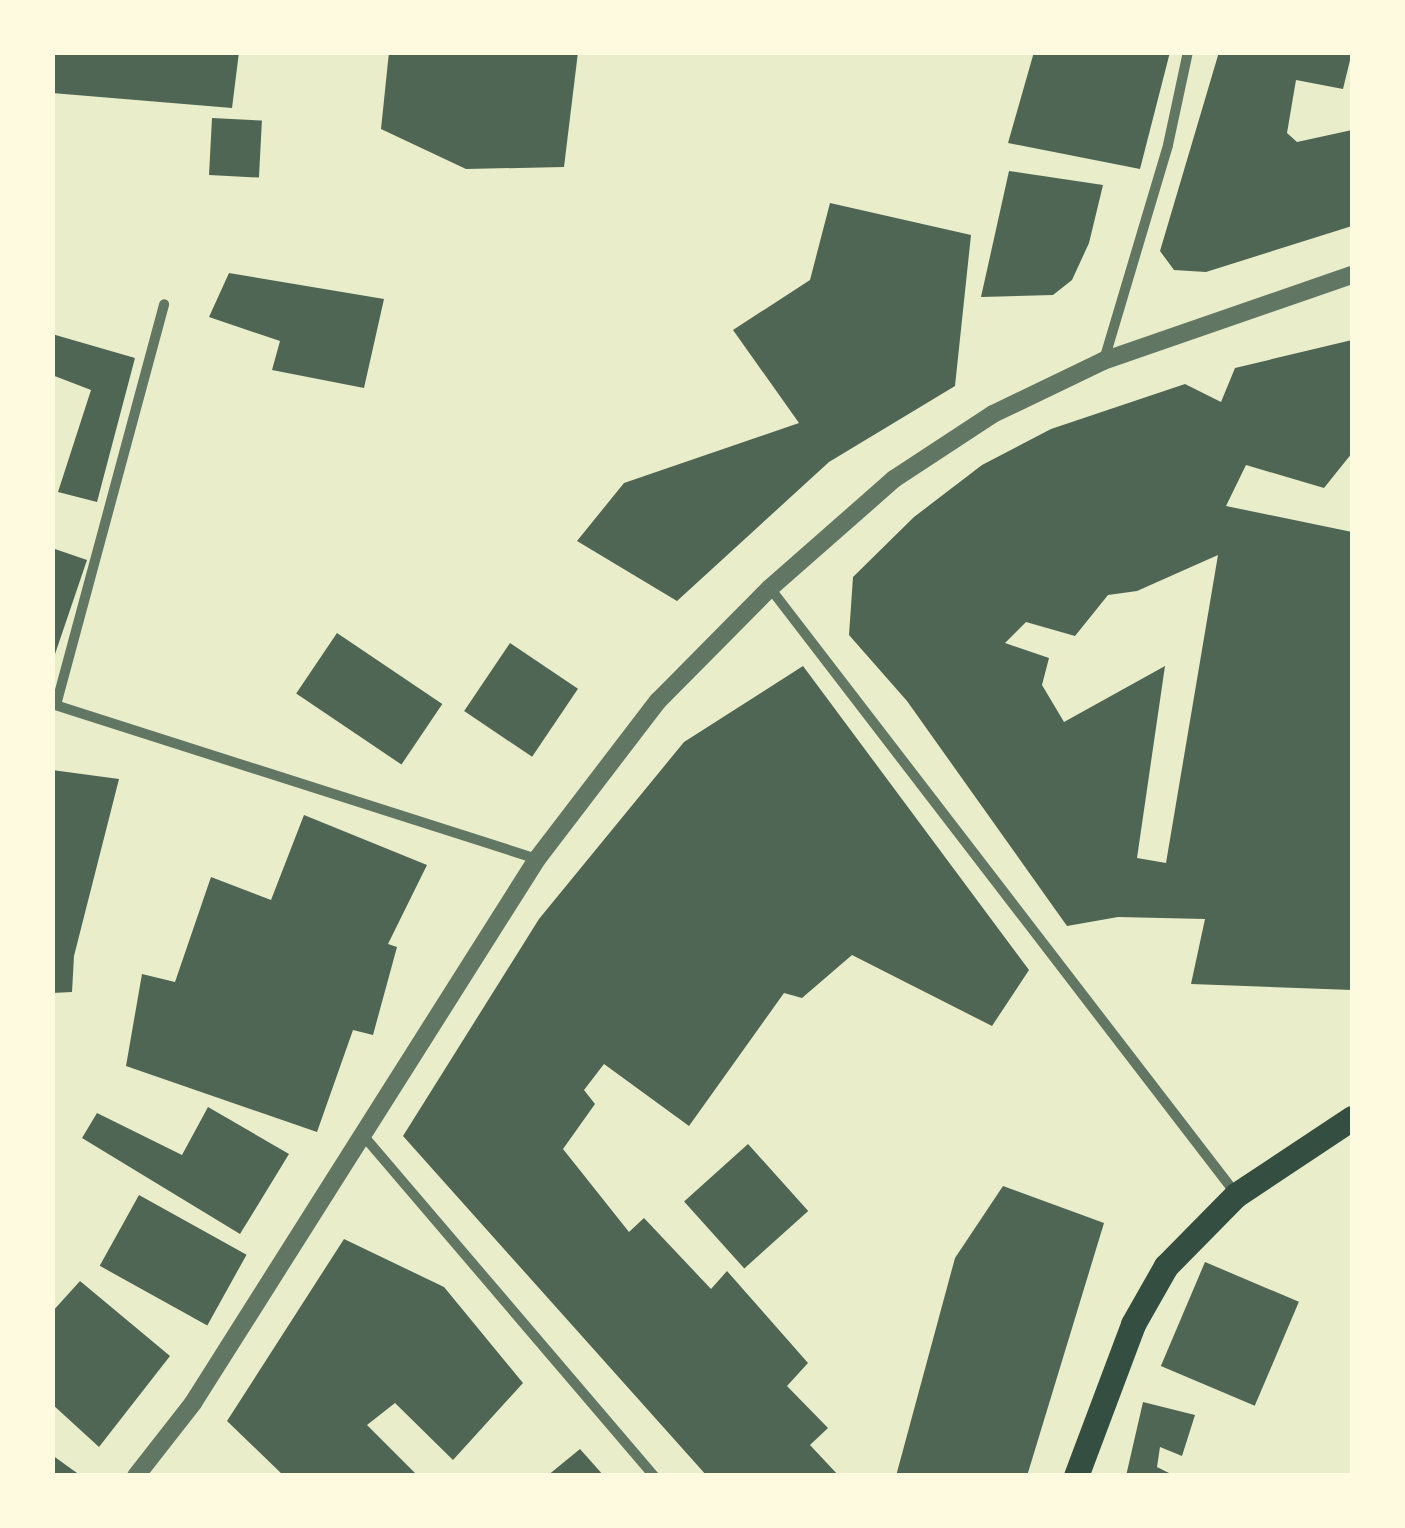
<!DOCTYPE html>
<style>
body{margin:0}
#map{position:relative;width:1405px;height:1528px;overflow:hidden;background:#e9edc9;font-family:"Noto Serif",serif}
div>[style]{position:absolute}
.building>*{inset:0;background:#4f6655;transform-origin:0 0}
.minor>*{height:10px;margin:-5px;padding:0 5px;transform-origin:5px;border-radius:5px;background:#617663}
.tertiary>*{height:18px;margin:-9px;padding:0 9px;transform-origin:9px;border-radius:9px;background:#617663}
.primary>*{height:25px;margin:-12.5px;padding:0 12.5px;transform-origin:12.5px;border-radius:12.5px;background:#344e41}
span{translate:-50% -50%;white-space:nowrap;text-align:center;line-height:1.15;-webkit-text-stroke:10px #fefae0;paint-order:stroke}
.frame{position:absolute;inset:0;border:55px solid #fefae0;pointer-events:none}
</style>
<div id="map">
<div class="building">
<div style="clip-path:polygon(52px 52px,239px 52px,232px 108px,52px 93px)"></div>
<div style="clip-path:polygon(389px 52px,578px 52px,564px 167px,466px 169px,381px 129px)"></div>
<div style="clip-path:polygon(1034px 52px,1170px 52px,1140px 169px,1008px 143px)"></div>
<div style="clip-path:polygon(1219px 52px,1352px 52px,1343px 89px,1296px 80px,1287px 133px,1297px 142px,1352px 130px,1352px 226px,1206px 272px,1174px 270px,1160px 251px)"></div>
<div style="left:212px;top:118px;width:50px;height:57px;rotate:3deg"></div>
<div style="clip-path:polygon(1009px 171px,1103px 185px,1089px 243px,1072px 280px,1053px 295px,981px 297px)"></div>
<div style="clip-path:polygon(830px 203px,971px 235px,955px 386px,829px 462px,677px 601px,577px 541px,624px 483px,799px 423px,733px 330px,810px 280px)"></div>
<div style="clip-path:polygon(229px 273px,384px 299px,364px 388px,272px 370px,280px 341px,209px 317px)"></div>
<div style="clip-path:polygon(52px 334px,135px 358px,97px 502px,58px 492px,91px 390px,52px 375px)"></div>
<div style="clip-path:polygon(evenodd,1352px 340px,1352px 453px,1324px 488px,1246px 465px,1226px 506px,1352px 532px,1352px 990px,1191px 984px,1205px 919px,1118px 917px,1067px 926px,907px 701px,849px 635px,853px 577px,914px 517px,982px 465px,1051px 429px,1185px 384px,1221px 402px,1235px 368px,1352px 340px,1218px 555px,1166px 863px,1137px 858px,1165px 666px,1064px 722px,1042px 685px,1049px 658px,1005px 643px,1026px 622px,1075px 636px,1108px 595px,1137px 591px,1218px 555px)"></div>
<div style="clip-path:polygon(52px 548px,87px 560px,53px 660px,52px 660px)"></div>
<div style="left:337px;top:633px;width:127px;height:73px;rotate:34deg"></div>
<div style="left:510px;top:643px;width:82px;height:82px;rotate:34deg"></div>
<div style="clip-path:polygon(803px 666px,1029px 970px,992px 1026px,852px 955px,802px 998px,784px 993px,689px 1126px,604px 1064px,584px 1090px,595px 1104px,563px 1149px,629px 1232px,644px 1218px,711px 1289px,727px 1271px,808px 1363px,787px 1386px,828px 1428px,810px 1445px,839px 1476px,707px 1476px,403px 1136px,539px 919px,684px 742px)"></div>
<div style="clip-path:polygon(52px 770px,119px 779px,74px 956px,72px 992px,52px 993px)"></div>
<div style="clip-path:polygon(304px 815px,427px 865px,388px 944px,397px 947px,373px 1035px,353px 1030px,317px 1132px,126px 1066px,142px 974px,175px 982px,211px 877px,271px 900px)"></div>
<div style="clip-path:polygon(208px 1107px,289px 1154px,240px 1234px,82px 1138px,97px 1113px,182px 1155px)"></div>
<div style="left:748px;top:1144px;width:90px;height:86px;rotate:48deg"></div>
<div style="clip-path:polygon(1003px 1186px,1104px 1223px,1027px 1476px,896px 1476px,955px 1258px)"></div>
<div style="left:139px;top:1195px;width:123px;height:81px;rotate:29deg"></div>
<div style="clip-path:polygon(344px 1239px,444px 1287px,523px 1383px,453px 1460px,395px 1403px,367px 1425px,418px 1476px,284px 1476px,227px 1421px)"></div>
<div style="left:1205px;top:1262px;width:102px;height:113px;rotate:23deg"></div>
<div style="clip-path:polygon(80px 1281px,170px 1356px,99px 1447px,52px 1404px,52px 1312px)"></div>
<div style="clip-path:polygon(1143px 1402px,1195px 1415px,1182px 1456px,1160px 1447px,1157px 1467px,1175px 1476px,1126px 1476px)"></div>
<div style="clip-path:polygon(580px 1449px,604px 1476px,547px 1476px)"></div>
<div style="clip-path:polygon(52px 1455px,77px 1473px,75px 1476px,52px 1476px)"></div>
</div>
<div class="minor">
<div style="left:1104px;top:360px;width:224px;rotate:-73.4deg"></div>
<div style="left:1168px;top:145px;width:95px;rotate:-77.9deg"></div>
<div style="left:770px;top:588px;width:764px;rotate:52.44deg"></div>
<div style="left:52px;top:704px;width:509px;rotate:17.72deg"></div>
<div style="left:56px;top:705px;width:415px;rotate:-74.9deg"></div>
<div style="left:362px;top:1134px;width:450px;rotate:49.5deg"></div>
</div>
<div class="tertiary">
<div style="left:136px;top:1476px;width:93px;rotate:-52deg"></div>
<div style="left:193px;top:1403px;width:644px;rotate:-57.69deg"></div>
<div style="left:537px;top:859px;width:199px;rotate:-52.6deg"></div>
<div style="left:658px;top:701px;width:159px;rotate:-45.3deg"></div>
<div style="left:770px;top:588px;width:165px;rotate:-41.3deg"></div>
<div style="left:894px;top:479px;width:118px;rotate:-33.3deg"></div>
<div style="left:993px;top:414px;width:122px;rotate:-25.7deg"></div>
<div style="left:1103px;top:361px;width:263px;rotate:-19.1deg"></div>
</div>
<div class="primary">
<div style="left:1076px;top:1476px;width:162px;rotate:-69.4deg"></div>
<div style="left:1133px;top:1324px;width:67px;rotate:-60.4deg"></div>
<div style="left:1166px;top:1266px;width:100px;rotate:-45.4deg"></div>
<div style="left:1236px;top:1195px;width:139px;rotate:-33.6deg"></div>
</div>
<div class="frame"></div>
</div>
